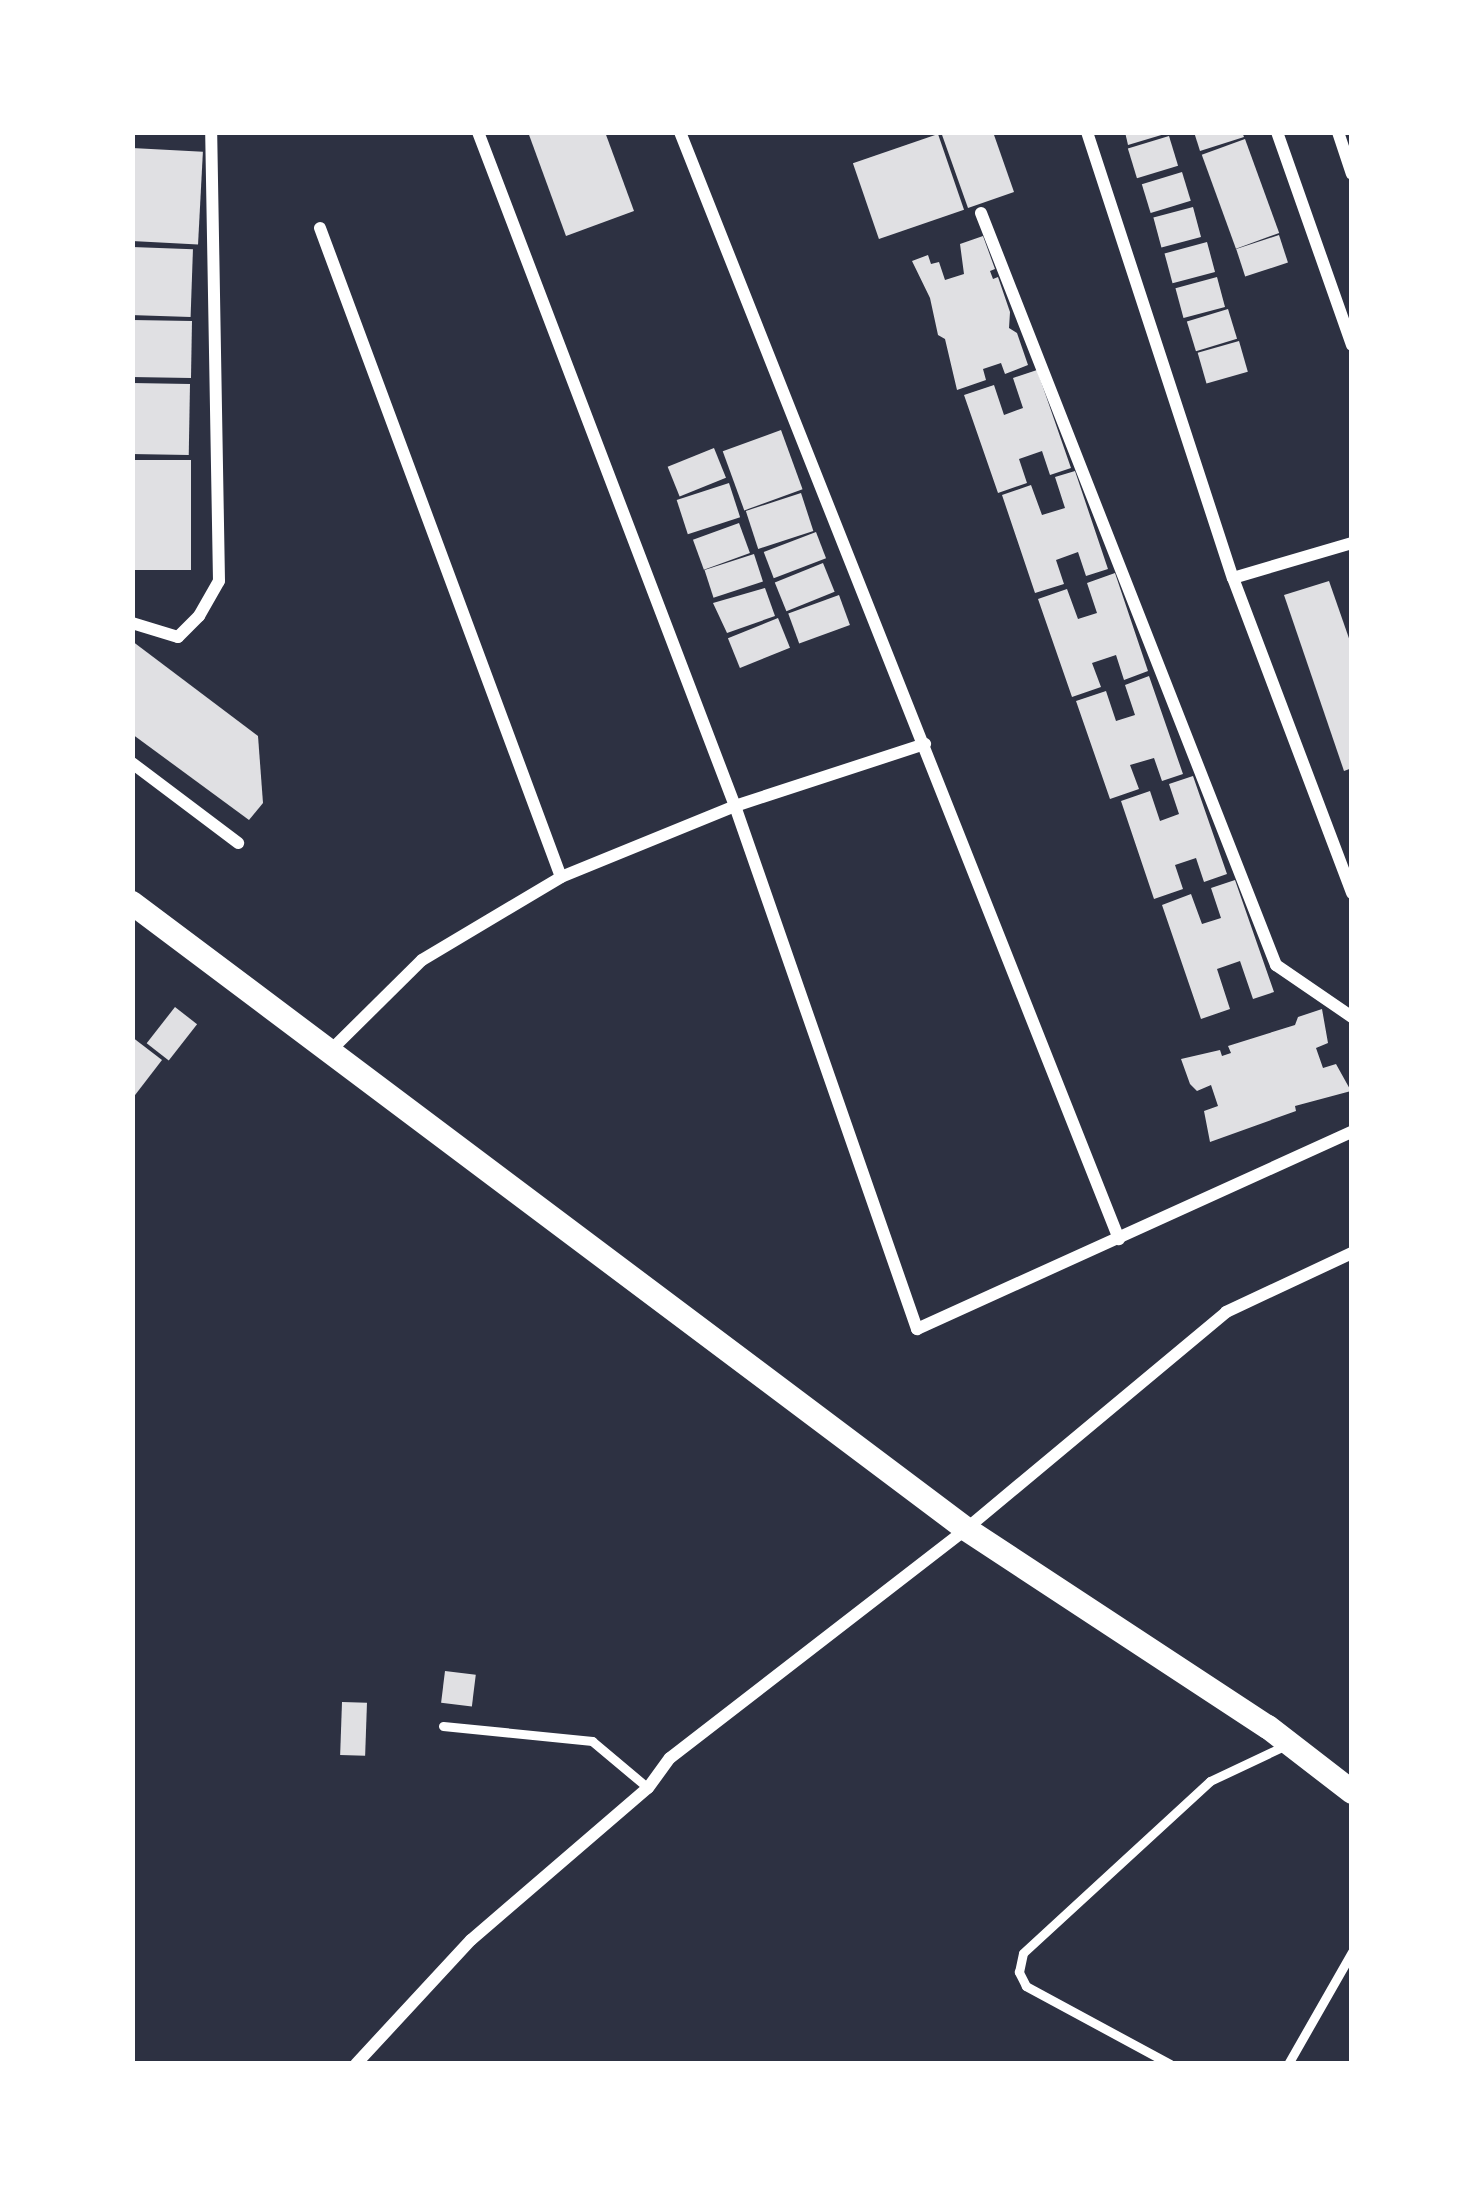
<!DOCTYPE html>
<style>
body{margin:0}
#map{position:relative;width:1484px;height:2196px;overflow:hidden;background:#2d3142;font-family:"Varela Round",sans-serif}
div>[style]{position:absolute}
.building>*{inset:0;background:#e0e0e3;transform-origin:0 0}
.service>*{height:9px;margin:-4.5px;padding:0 4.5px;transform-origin:4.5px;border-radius:4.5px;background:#fff}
.minor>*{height:12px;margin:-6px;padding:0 6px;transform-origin:6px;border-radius:6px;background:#fff}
.secondary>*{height:24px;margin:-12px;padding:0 12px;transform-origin:12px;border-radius:12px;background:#fff}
span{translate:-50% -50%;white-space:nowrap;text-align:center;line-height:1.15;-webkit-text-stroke:10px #fff;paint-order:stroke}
.frame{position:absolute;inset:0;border:135px solid #fff;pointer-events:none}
</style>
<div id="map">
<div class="building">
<div style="clip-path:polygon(528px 132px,605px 132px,634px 211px,566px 236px)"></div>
<div style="clip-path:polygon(941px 132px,993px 132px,1014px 192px,968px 208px)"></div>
<div style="clip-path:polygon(1125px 132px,1168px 132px,1168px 133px,1128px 145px)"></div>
<div style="clip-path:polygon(1194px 132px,1242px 132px,1244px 137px,1200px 151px)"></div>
<div style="left:938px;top:134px;width:80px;height:90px;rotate:71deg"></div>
<div style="left:1169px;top:136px;width:31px;height:43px;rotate:73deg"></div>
<div style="left:1245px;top:139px;width:100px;height:46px;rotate:70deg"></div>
<div style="left:132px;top:148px;width:71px;height:93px;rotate:3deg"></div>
<div style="left:1182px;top:172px;width:30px;height:42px;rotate:73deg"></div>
<div style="left:1193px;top:207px;width:31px;height:41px;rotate:75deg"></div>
<div style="left:1279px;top:235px;width:29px;height:45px;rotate:72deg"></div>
<div style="clip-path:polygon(983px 236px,995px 269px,990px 271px,993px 279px,998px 277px,1010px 312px,1009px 328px,1017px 333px,1028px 365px,1005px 374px,1001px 363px,983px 369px,986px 380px,957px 390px,945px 339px,938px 335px,930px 298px,912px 261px,928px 255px,931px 264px,939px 262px,945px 280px,964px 274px,960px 244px)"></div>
<div style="left:1207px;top:242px;width:31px;height:44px;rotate:75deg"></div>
<div style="left:132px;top:247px;width:61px;height:68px;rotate:2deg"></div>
<div style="left:1217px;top:277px;width:31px;height:43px;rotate:75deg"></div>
<div style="left:1228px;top:309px;width:31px;height:43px;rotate:73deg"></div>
<div style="left:132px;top:320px;width:60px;height:57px;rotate:1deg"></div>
<div style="left:1239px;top:341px;width:32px;height:43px;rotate:74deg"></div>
<div style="clip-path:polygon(1037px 370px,1071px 468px,1050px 475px,1042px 451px,1019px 459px,1027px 483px,998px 493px,964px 395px,994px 385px,1004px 415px,1023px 408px,1013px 378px)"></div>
<div style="left:132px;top:383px;width:58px;height:71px;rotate:1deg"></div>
<div style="left:781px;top:430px;width:63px;height:62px;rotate:70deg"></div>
<div style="left:714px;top:448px;width:32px;height:50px;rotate:68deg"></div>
<div style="left:132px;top:460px;width:59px;height:110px"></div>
<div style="clip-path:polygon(1075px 471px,1108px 569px,1086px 576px,1078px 552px,1056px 560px,1064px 584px,1035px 593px,1002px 495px,1031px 485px,1042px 515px,1065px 508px,1055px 477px)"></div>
<div style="left:729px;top:483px;width:36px;height:55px;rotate:72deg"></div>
<div style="left:801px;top:493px;width:40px;height:58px;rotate:72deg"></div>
<div style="left:739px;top:523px;width:32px;height:49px;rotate:70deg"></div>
<div style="left:816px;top:532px;width:28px;height:56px;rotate:69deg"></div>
<div style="left:754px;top:554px;width:29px;height:52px;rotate:72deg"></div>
<div style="left:823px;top:563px;width:31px;height:52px;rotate:68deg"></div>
<div style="clip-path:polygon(1115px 573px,1148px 671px,1124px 680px,1116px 655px,1092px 663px,1101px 687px,1072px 697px,1038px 599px,1067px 589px,1078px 619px,1097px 613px,1087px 583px)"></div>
<div style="clip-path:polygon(1329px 581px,1352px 647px,1352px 768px,1344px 771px,1284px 595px)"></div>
<div style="clip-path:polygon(765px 588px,775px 616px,727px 633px,713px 603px)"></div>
<div style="left:839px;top:595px;width:32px;height:54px;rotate:70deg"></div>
<div style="left:778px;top:618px;width:32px;height:54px;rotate:68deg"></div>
<div style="clip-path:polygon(132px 641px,258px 736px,263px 803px,249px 820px,132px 734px)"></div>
<div style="clip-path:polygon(1149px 676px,1183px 774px,1162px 781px,1154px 758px,1130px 765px,1139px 789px,1110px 799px,1076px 701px,1106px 691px,1116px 721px,1135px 715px,1125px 685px)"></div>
<div style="clip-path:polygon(1193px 776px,1227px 874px,1204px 882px,1196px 858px,1175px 865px,1183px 889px,1154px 899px,1121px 801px,1150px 791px,1160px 821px,1179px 814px,1169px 784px)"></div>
<div style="clip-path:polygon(1235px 880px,1274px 992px,1253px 999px,1240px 961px,1217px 969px,1230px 1009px,1201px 1019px,1162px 905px,1191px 894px,1202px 924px,1221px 918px,1211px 888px)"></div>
<div style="left:175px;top:1007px;width:28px;height:46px;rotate:38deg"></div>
<div style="clip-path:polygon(1322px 1009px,1328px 1043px,1316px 1048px,1323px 1068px,1336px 1064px,1351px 1091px,1295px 1106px,1296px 1111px,1210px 1142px,1204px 1111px,1218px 1106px,1211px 1085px,1197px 1091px,1190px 1084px,1181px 1059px,1220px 1050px,1222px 1056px,1231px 1053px,1228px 1046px,1295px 1025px,1298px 1017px)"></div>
<div style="clip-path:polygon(132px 1037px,162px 1060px,132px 1099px)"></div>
<div style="left:445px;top:1671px;width:31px;height:32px;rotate:7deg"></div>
<div style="left:342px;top:1702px;width:25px;height:53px;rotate:2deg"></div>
</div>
<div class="service">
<div style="left:443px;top:1726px;width:150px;rotate:5.7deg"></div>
<div style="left:592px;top:1741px;width:73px;rotate:40deg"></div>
<div style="left:1170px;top:2064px;width:164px;rotate:-151.6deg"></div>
<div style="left:1026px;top:1986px;width:16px;rotate:-117deg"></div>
<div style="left:1019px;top:1972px;width:19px;rotate:-78deg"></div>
<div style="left:1023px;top:1953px;width:254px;rotate:-42.6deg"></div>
<div style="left:1210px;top:1781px;width:82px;rotate:-25.3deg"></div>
<div style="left:1288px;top:2064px;width:129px;rotate:-60.3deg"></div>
</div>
<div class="minor">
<div style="left:478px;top:132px;width:721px;rotate:69.13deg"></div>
<div style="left:735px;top:806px;width:554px;rotate:70.81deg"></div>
<div style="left:917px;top:1329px;width:478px;rotate:-24.4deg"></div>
<div style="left:680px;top:132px;width:1191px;rotate:68.37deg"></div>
<div style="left:1087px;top:132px;width:469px;rotate:71.9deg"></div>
<div style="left:1233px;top:578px;width:337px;rotate:69.3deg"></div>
<div style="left:1277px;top:132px;width:226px;rotate:70.6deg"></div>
<div style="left:1338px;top:132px;width:44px;rotate:71.6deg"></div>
<div style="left:981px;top:213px;width:808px;rotate:68.58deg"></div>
<div style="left:1276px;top:965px;width:92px;rotate:34.4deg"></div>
<div style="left:320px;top:228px;width:692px;rotate:69.63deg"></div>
<div style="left:561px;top:877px;width:188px;rotate:-22.2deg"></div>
<div style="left:735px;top:806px;width:200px;rotate:-18.1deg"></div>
<div style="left:1233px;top:578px;width:124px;rotate:-16.4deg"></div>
<div style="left:132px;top:623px;width:48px;rotate:16.9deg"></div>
<div style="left:178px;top:637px;width:30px;rotate:-45deg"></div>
<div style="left:199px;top:616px;width:40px;rotate:-60.3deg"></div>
<div style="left:219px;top:581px;width:449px;rotate:-91deg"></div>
<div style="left:132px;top:763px;width:133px;rotate:37deg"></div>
<div style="left:330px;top:1051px;width:129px;rotate:-44.7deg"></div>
<div style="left:422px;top:960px;width:162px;rotate:-30.8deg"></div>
<div style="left:356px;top:2064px;width:169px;rotate:-47.2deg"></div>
<div style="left:471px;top:1940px;width:233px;rotate:-40.7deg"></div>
<div style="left:648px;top:1788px;width:37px;rotate:-54deg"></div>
<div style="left:670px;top:1758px;width:374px;rotate:-37.7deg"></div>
<div style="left:966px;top:1529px;width:339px;rotate:-39.8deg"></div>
<div style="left:1226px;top:1312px;width:139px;rotate:-25.1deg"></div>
</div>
<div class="secondary">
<div style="left:132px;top:903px;width:1043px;rotate:36.89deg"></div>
<div style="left:966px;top:1529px;width:361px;rotate:33.3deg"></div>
<div style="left:1268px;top:1727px;width:106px;rotate:37.7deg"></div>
</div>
<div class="frame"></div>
</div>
